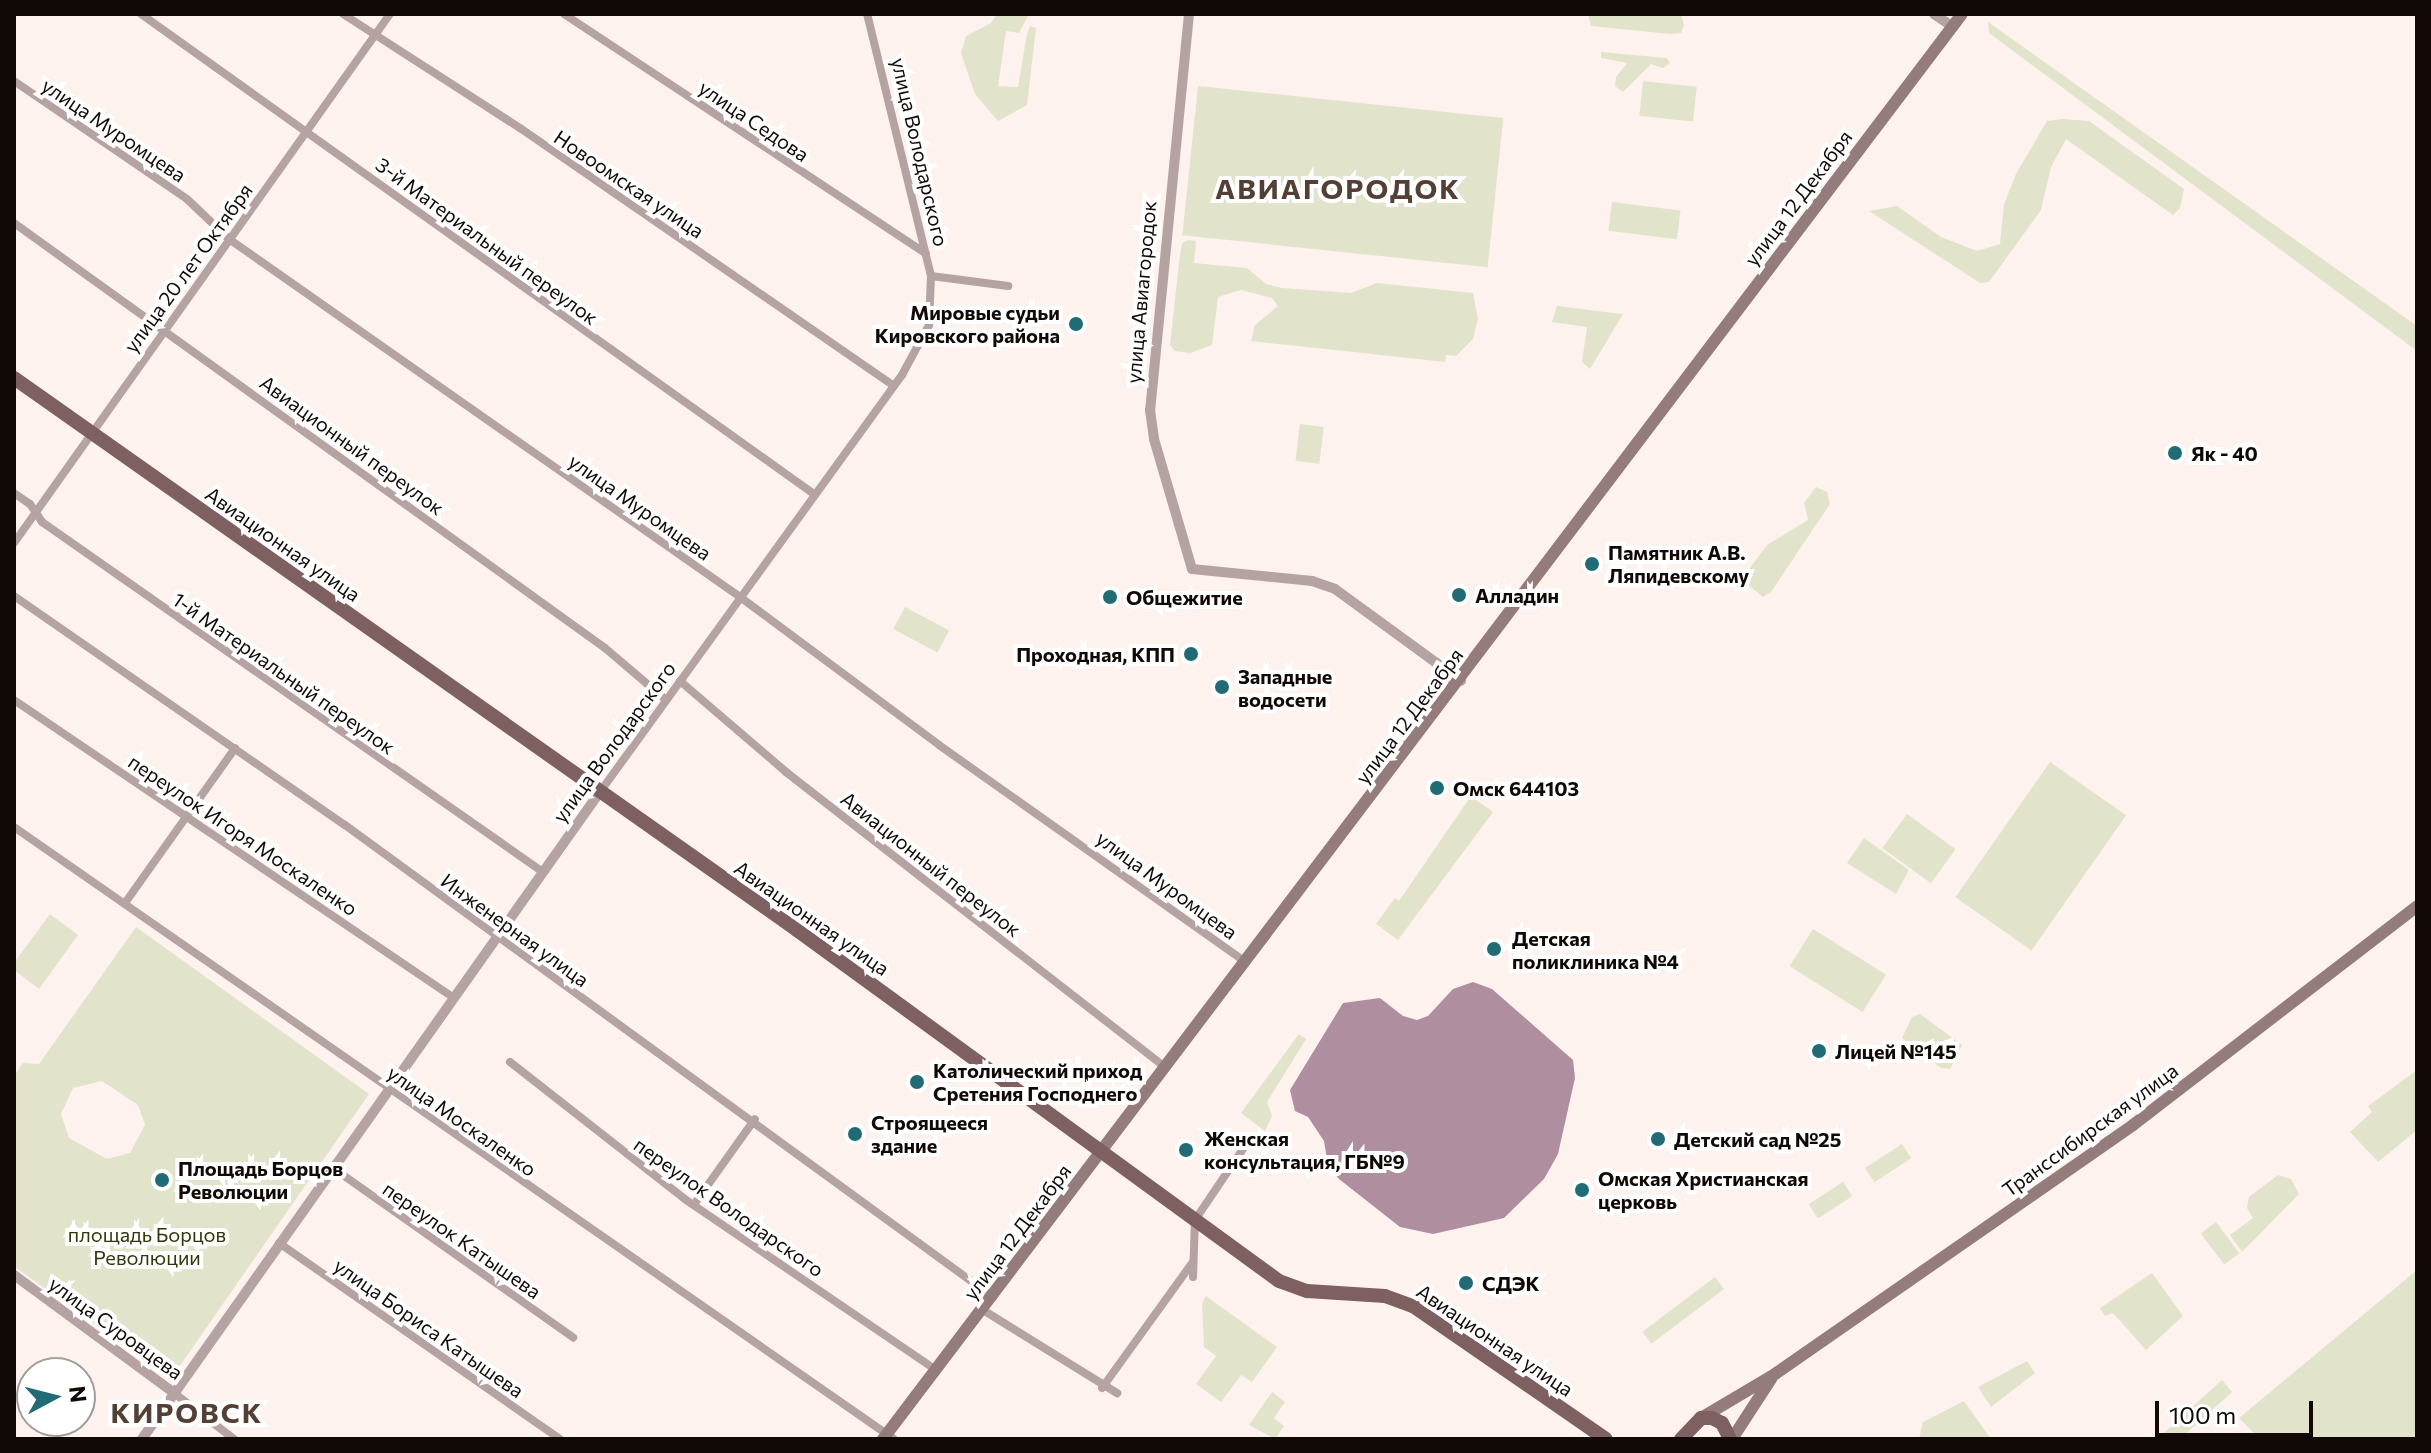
<!DOCTYPE html>
<meta charset="utf-8">
<style>
body{margin:0}
#map{position:relative;width:2431px;height:1453px;overflow:hidden;background:#fdf2ed;font-family:Commissioner,sans-serif}
div>[style]{position:absolute}
.green>*{inset:0;background:#e1e4cb;transform-origin:0 0}
.water>*{inset:0;background:#af8ea0}
.minor>*{height:8px;margin:-4px;padding:0 4px;transform-origin:4px;border-radius:4px;background:#b5a3a3}
.tertiary>*{height:10px;margin:-5px;padding:0 5px;transform-origin:5px;border-radius:5px;background:#b5a3a3}
.secondary>*{height:12px;margin:-6px;padding:0 6px;transform-origin:6px;border-radius:6px;background:#957c7c}
.primary>*{height:14px;margin:-7px;padding:0 7px;transform-origin:7px;border-radius:7px;background:#7e6061}
.dots>*{width:22px;height:22px;translate:-50% -50%;box-sizing:border-box;border:4px solid #fff;border-radius:50%}
span{translate:-50% -50%;white-space:nowrap;text-align:center;line-height:1.15;-webkit-text-stroke:8px #fff;paint-order:stroke}
.street-label{font-size:20px;color:#110906}
.poi-label{font-size:20px;color:#110906;font-weight:700}
.right{translate:-100% -50%;text-align:right}
.left{translate:0 -50%;text-align:left}
.park-label{font-size:20px;color:#33350a}
.district-label{font-size:28px;color:#543f34;font-weight:700;letter-spacing:2px}
.frame{position:absolute;inset:0;border:16px solid #110906;pointer-events:none}
.north{position:absolute;left:16px;top:1357px;width:80px;height:80px;box-sizing:border-box;background:#fff;border:2px solid #a09d9b;border-radius:50%;rotate:83deg;font-size:22px;font-weight:700;line-height:32px;text-align:center;color:#110906}
.north::after{content:'';display:block;margin:auto;width:28px;height:36px;background:#216b74;clip-path:polygon(50% 0,100% 100%,50% 72%,0 100%)}
.scale{position:absolute;left:2155px;top:1401px;width:158px;height:36px;box-sizing:border-box;border:4px solid #110906;border-top:0;padding-left:10px;font-size:24px;line-height:28px;white-space:nowrap;color:#110906;-webkit-text-stroke:6px #fff;paint-order:stroke}
</style>
<div id="map">
<div class="green">
<div style="clip-path:polygon(997px 14px,1029px 14px,1019px 33px,1006px 31px,998px 86px,1018px 87px,1027px 34px,1030px 26px,1036px 28px,1027px 105px,998px 121px,975px 94px,961px 53px,966px 36px,991px 23px)"></div>
<div style="clip-path:polygon(1588px 14px,1681px 14px,1684px 25px,1681px 33px,1670px 34px,1591px 26px)"></div>
<div style="clip-path:polygon(1988px 22px,2417px 326px,2417px 351px,1989px 33px)"></div>
<div style="clip-path:polygon(1601px 52px,1667px 58px,1670px 63px,1663px 68px,1651px 64px,1623px 92px,1615px 86px,1616px 77px,1627px 63px,1601px 58px)"></div>
<div style="left:1643px;top:81px;width:54px;height:35px;rotate:6deg"></div>
<div style="left:1198px;top:86px;width:307px;height:150px;rotate:6deg"></div>
<div style="clip-path:polygon(2063px 119px,2089px 121px,2184px 189px,2180px 208px,2173px 215px,2066px 139px,2051px 167px,2041px 210px,1989px 282px,1980px 283px,1869px 211px,1897px 206px,1941px 237px,1977px 251px,2000px 244px,2004px 204px,2016px 174px,2047px 121px)"></div>
<div style="left:1612px;top:202px;width:69px;height:29px;rotate:7deg"></div>
<div style="clip-path:polygon(1189px 240px,1196px 241px,1194px 263px,1247px 268px,1266px 284px,1282px 288px,1351px 293px,1377px 283px,1473px 293px,1478px 319px,1473px 339px,1456px 356px,1446px 355px,1445px 362px,1251px 341px,1255px 325px,1278px 306px,1272px 298px,1241px 290px,1218px 297px,1212px 345px,1190px 353px,1175px 351px,1170px 345px,1179px 262px,1182px 243px)"></div>
<div style="clip-path:polygon(1557px 306px,1623px 314px,1590px 369px,1582px 362px,1587px 327px,1552px 322px)"></div>
<div style="left:1300px;top:424px;width:24px;height:37px;rotate:7deg"></div>
<div style="clip-path:polygon(1816px 487px,1827px 492px,1830px 504px,1771px 592px,1763px 597px,1747px 584px,1750px 568px,1767px 545px,1808px 520px,1804px 503px)"></div>
<div style="left:905px;top:607px;width:50px;height:25px;rotate:28deg"></div>
<div style="left:2050px;top:762px;width:93px;height:165px;rotate:35deg"></div>
<div style="clip-path:polygon(1471px 796px,1493px 812px,1398px 940px,1376px 924px,1395px 898px,1399px 901px)"></div>
<div style="left:1907px;top:814px;width:60px;height:42px;rotate:36deg"></div>
<div style="clip-path:polygon(1864px 838px,1909px 870px,1896px 894px,1847px 863px)"></div>
<div style="clip-path:polygon(50px 914px,78px 935px,39px 989px,14px 970px,14px 963px)"></div>
<div style="clip-path:polygon(evenodd,136px 927px,369px 1094px,170px 1380px,14px 1266px,14px 1076px,23px 1063px,39px 1064px,136px 927px,102px 1081px,138px 1105px,145px 1125px,130px 1153px,107px 1159px,69px 1138px,61px 1114px,73px 1088px,102px 1081px)"></div>
<div style="left:1813px;top:929px;width:86px;height:44px;rotate:32deg"></div>
<div style="clip-path:polygon(1920px 1014px,1962px 1045px,1950px 1069px,1941px 1068px,1902px 1038px,1912px 1017px)"></div>
<div style="clip-path:polygon(1299px 1034px,1306px 1039px,1267px 1102px,1272px 1116px,1265px 1131px,1241px 1113px)"></div>
<div style="clip-path:polygon(2417px 1070px,2417px 1130px,2378px 1162px,2350px 1132px,2372px 1112px,2368px 1106px)"></div>
<div style="left:1902px;top:1144px;width:17px;height:44px;rotate:57deg"></div>
<div style="clip-path:polygon(2278px 1175px,2291px 1179px,2299px 1194px,2242px 1252px,2230px 1235px,2253px 1218px,2247px 1208px,2249px 1197px)"></div>
<div style="left:1843px;top:1182px;width:17px;height:41px;rotate:57deg"></div>
<div style="left:2216px;top:1222px;width:39px;height:19px;rotate:53deg"></div>
<div style="clip-path:polygon(2417px 1270px,2417px 1439px,2260px 1439px,2239px 1418px)"></div>
<div style="clip-path:polygon(2152px 1273px,2183px 1316px,2146px 1350px,2113px 1313px,2105px 1316px,2100px 1308px)"></div>
<div style="left:1715px;top:1277px;width:15px;height:91px;rotate:53deg"></div>
<div style="clip-path:polygon(1206px 1296px,1277px 1347px,1252px 1382px,1241px 1375px,1221px 1402px,1196px 1384px,1216px 1356px,1204px 1347px,1202px 1303px)"></div>
<div style="clip-path:polygon(2027px 1361px,2035px 1373px,1991px 1407px,1978px 1387px)"></div>
<div style="clip-path:polygon(2222px 1380px,2232px 1392px,2180px 1439px,2157px 1439px)"></div>
<div style="clip-path:polygon(1272px 1392px,1285px 1402px,1274px 1418px,1284px 1426px,1275px 1439px,1249px 1425px)"></div>
<div style="clip-path:polygon(1964px 1401px,1991px 1439px,1919px 1439px,1923px 1422px)"></div>
</div>
<div class="water">
<div style="clip-path:polygon(1473px 982px,1492px 989px,1573px 1060px,1575px 1078px,1558px 1154px,1544px 1179px,1504px 1218px,1433px 1234px,1400px 1227px,1339px 1179px,1328px 1165px,1324px 1141px,1308px 1117px,1295px 1111px,1290px 1090px,1343px 1003px,1380px 998px,1403px 1016px,1417px 1020px,1428px 1016px,1453px 989px)"></div>
</div>
<div class="minor">
<div style="left:141px;top:14px;width:827px;rotate:35.5deg"></div>
<div style="left:343px;top:14px;width:211px;rotate:32.8deg"></div>
<div style="left:520px;top:128px;width:454px;rotate:34.6deg"></div>
<div style="left:564px;top:14px;width:434px;rotate:33.5deg"></div>
<div style="left:14px;top:81px;width:209px;rotate:34.3deg"></div>
<div style="left:187px;top:199px;width:58px;rotate:43.6deg"></div>
<div style="left:229px;top:239px;width:624px;rotate:35.01deg"></div>
<div style="left:740px;top:597px;width:248px;rotate:36.6deg"></div>
<div style="left:939px;top:745px;width:376px;rotate:35.3deg"></div>
<div style="left:14px;top:223px;width:728px;rotate:35.72deg"></div>
<div style="left:605px;top:648px;width:80px;rotate:40.4deg"></div>
<div style="left:931px;top:276px;width:78px;rotate:7.4deg"></div>
<div style="left:14px;top:493px;width:19px;rotate:35deg"></div>
<div style="left:30px;top:504px;width:22px;rotate:56deg"></div>
<div style="left:42px;top:522px;width:611px;rotate:34.94deg"></div>
<div style="left:14px;top:543px;width:649px;rotate:-54.6deg"></div>
<div style="left:14px;top:596px;width:402px;rotate:34.7deg"></div>
<div style="left:345px;top:825px;width:802px;rotate:36.07deg"></div>
<div style="left:680px;top:681px;width:140px;rotate:40.6deg"></div>
<div style="left:786px;top:772px;width:482px;rotate:37.9deg"></div>
<div style="left:14px;top:700px;width:531px;rotate:34.11deg"></div>
<div style="left:600px;top:792px;width:515px;rotate:-54.09deg"></div>
<div style="left:902px;top:375px;width:57px;rotate:-61.6deg"></div>
<div style="left:929px;top:325px;width:49px;rotate:-87.7deg"></div>
<div style="left:931px;top:276px;width:270px;rotate:-103.7deg"></div>
<div style="left:14px;top:827px;width:1072px;rotate:34.82deg"></div>
<div style="left:125px;top:903px;width:190px;rotate:-54.6deg"></div>
<div style="left:510px;top:1062px;width:224px;rotate:38.1deg"></div>
<div style="left:686px;top:1200px;width:302px;rotate:34.2deg"></div>
<div style="left:333px;top:1168px;width:294px;rotate:35.2deg"></div>
<div style="left:695px;top:1203px;width:103px;rotate:-54.5deg"></div>
<div style="left:279px;top:1243px;width:343px;rotate:34.9deg"></div>
<div style="left:1193px;top:1277px;width:57px;rotate:-88deg"></div>
<div style="left:1195px;top:1220px;width:93px;rotate:-56deg"></div>
<div style="left:983px;top:1310px;width:158px;rotate:31.8deg"></div>
<div style="left:1102px;top:1388px;width:154px;rotate:-54.2deg"></div>
<div style="left:174px;top:1393px;width:76px;rotate:37.5deg"></div>
</div>
<div class="tertiary">
<div style="left:1189px;top:14px;width:398px;rotate:95.6deg"></div>
<div style="left:1150px;top:410px;width:29px;rotate:82deg"></div>
<div style="left:1154px;top:439px;width:135px;rotate:73.7deg"></div>
<div style="left:1192px;top:569px;width:121px;rotate:5.7deg"></div>
<div style="left:1312px;top:581px;width:24px;rotate:19deg"></div>
<div style="left:1335px;top:589px;width:156px;rotate:36.1deg"></div>
<div style="left:1934px;top:14px;width:22px;rotate:34deg"></div>
<div style="left:14px;top:1275px;width:199px;rotate:36.4deg"></div>
<div style="left:142px;top:1439px;width:791px;rotate:-54.72deg"></div>
</div>
<div class="secondary">
<div style="left:1701px;top:1418px;width:86px;rotate:-30.7deg"></div>
<div style="left:1775px;top:1374px;width:436px;rotate:-34.8deg"></div>
<div style="left:2133px;top:1125px;width:359px;rotate:-37.6deg"></div>
<div style="left:883px;top:1439px;width:1787px;rotate:-52.87deg"></div>
<div style="left:1732px;top:1439px;width:72px;rotate:-57deg"></div>
</div>
<div class="primary">
<div style="left:14px;top:378px;width:958px;rotate:35.18deg"></div>
<div style="left:797px;top:930px;width:596px;rotate:36.06deg"></div>
<div style="left:1279px;top:1281px;width:30px;rotate:20deg"></div>
<div style="left:1307px;top:1291px;width:78px;rotate:3.7deg"></div>
<div style="left:1385px;top:1296px;width:30px;rotate:20deg"></div>
<div style="left:1413px;top:1306px;width:234px;rotate:34.6deg"></div>
<div style="left:1681px;top:1439px;width:29px;rotate:-46deg"></div>
<div style="left:1701px;top:1418px;width:11px"></div>
<div style="left:1712px;top:1418px;width:11px;rotate:27deg"></div>
<div style="left:1722px;top:1423px;width:18px;rotate:63deg"></div>
</div>
<div class="dots">
<div style="left:1076px;top:324px;background:#216b74"></div>
<div style="left:2175px;top:453px;background:#216b74"></div>
<div style="left:1592px;top:564px;background:#216b74"></div>
<div style="left:1459px;top:595px;background:#216b74"></div>
<div style="left:1110px;top:597px;background:#216b74"></div>
<div style="left:1191px;top:654px;background:#216b74"></div>
<div style="left:1222px;top:687px;background:#216b74"></div>
<div style="left:1437px;top:788px;background:#216b74"></div>
<div style="left:1494px;top:949px;background:#216b74"></div>
<div style="left:1819px;top:1051px;background:#216b74"></div>
<div style="left:917px;top:1082px;background:#216b74"></div>
<div style="left:855px;top:1134px;background:#216b74"></div>
<div style="left:1658px;top:1139px;background:#216b74"></div>
<div style="left:1186px;top:1150px;background:#216b74"></div>
<div style="left:162px;top:1180px;background:#216b74"></div>
<div style="left:1582px;top:1190px;background:#216b74"></div>
<div style="left:1466px;top:1283px;background:#216b74"></div>
</div>
<div class="street-label">
<span style="left:754px;top:121px;rotate:34deg">улица Седова</span>
<span style="left:114px;top:130px;rotate:34deg">улица Муромцева</span>
<span style="left:920px;top:152px;rotate:77deg">улица Володарского</span>
<span style="left:629px;top:184px;rotate:34deg">Новоомская улица</span>
<span style="left:1798px;top:198px;rotate:-53deg">улица 12 Декабря</span>
<span style="left:487px;top:241px;rotate:36deg">3-й Материальный переулок</span>
<span style="left:188px;top:268px;rotate:-54deg">улица 20 лет Октября</span>
<span style="left:1141px;top:292px;rotate:-85deg">улица Авиагородок</span>
<span style="left:352px;top:445px;rotate:36deg">Авиационный переулок</span>
<span style="left:640px;top:507px;rotate:35deg">улица Муромцева</span>
<span style="left:283px;top:544px;rotate:35deg">Авиационная улица</span>
<span style="left:284px;top:673px;rotate:35deg">1-й Материальный переулок</span>
<span style="left:1409px;top:716px;rotate:-53deg">улица 12 Декабря</span>
<span style="left:614px;top:742px;rotate:-54deg">улица Володарского</span>
<span style="left:243px;top:835px;rotate:34deg">переулок Игоря Москаленко</span>
<span style="left:931px;top:864px;rotate:38deg">Авиационный переулок</span>
<span style="left:1167px;top:885px;rotate:36deg">улица Муромцева</span>
<span style="left:812px;top:918px;rotate:35deg">Авиационная улица</span>
<span style="left:515px;top:930px;rotate:36deg">Инженерная улица</span>
<span style="left:462px;top:1121px;rotate:35deg">улица Москаленко</span>
<span style="left:2090px;top:1130px;rotate:-36deg">Транссибирская улица</span>
<span style="left:729px;top:1207px;rotate:35deg">переулок Володарского</span>
<span style="left:1017px;top:1232px;rotate:-53deg">улица 12 Декабря</span>
<span style="left:462px;top:1240px;rotate:35deg">переулок Катышева</span>
<span style="left:116px;top:1328px;rotate:36deg">улица Суровцева</span>
<span style="left:429px;top:1328px;rotate:35deg">улица Бориса Катышева</span>
<span style="left:1495px;top:1340px;rotate:34deg">Авиационная улица</span>
</div>
<div class="poi-label">
<span class="right" style="left:1060px;top:324px">Мировые судьи<br>Кировского района</span>
<span class="left" style="left:2191px;top:453px">Як - 40</span>
<span class="left" style="left:1608px;top:564px">Памятник А.В.<br>Ляпидевскому</span>
<span class="left" style="left:1475px;top:595px">Алладин</span>
<span class="left" style="left:1126px;top:597px">Общежитие</span>
<span class="right" style="left:1175px;top:654px">Проходная, КПП</span>
<span class="left" style="left:1238px;top:688px">Западные<br>водосети</span>
<span class="left" style="left:1453px;top:788px">Омск 644103</span>
<span class="left" style="left:1512px;top:950px">Детская<br>поликлиника №4</span>
<span class="left" style="left:1835px;top:1051px">Лицей №145</span>
<span class="left" style="left:933px;top:1082px">Католический приход<br>Сретения Господнего</span>
<span class="left" style="left:871px;top:1134px">Строящееся<br>здание</span>
<span class="left" style="left:1204px;top:1150px">Женская<br>консультация, ГБ№9</span>
<span class="left" style="left:1674px;top:1139px">Детский сад №25</span>
<span class="left" style="left:178px;top:1180px">Площадь Борцов<br>Революции</span>
<span class="left" style="left:1598px;top:1190px">Омская Христианская<br>церковь</span>
<span class="left" style="left:1482px;top:1283px">СДЭК</span>
</div>
<div class="park-label">
<span style="left:147px;top:1246px">площадь Борцов<br>Революции</span>
</div>
<div class="district-label">
<span style="left:1338px;top:188px">АВИАГОРОДОК</span>
<span style="left:187px;top:1412px">КИРОВСК</span>
</div>
<div class="frame"></div>
<div class="north">N</div>
<div class="scale">100 m</div>
</div>
